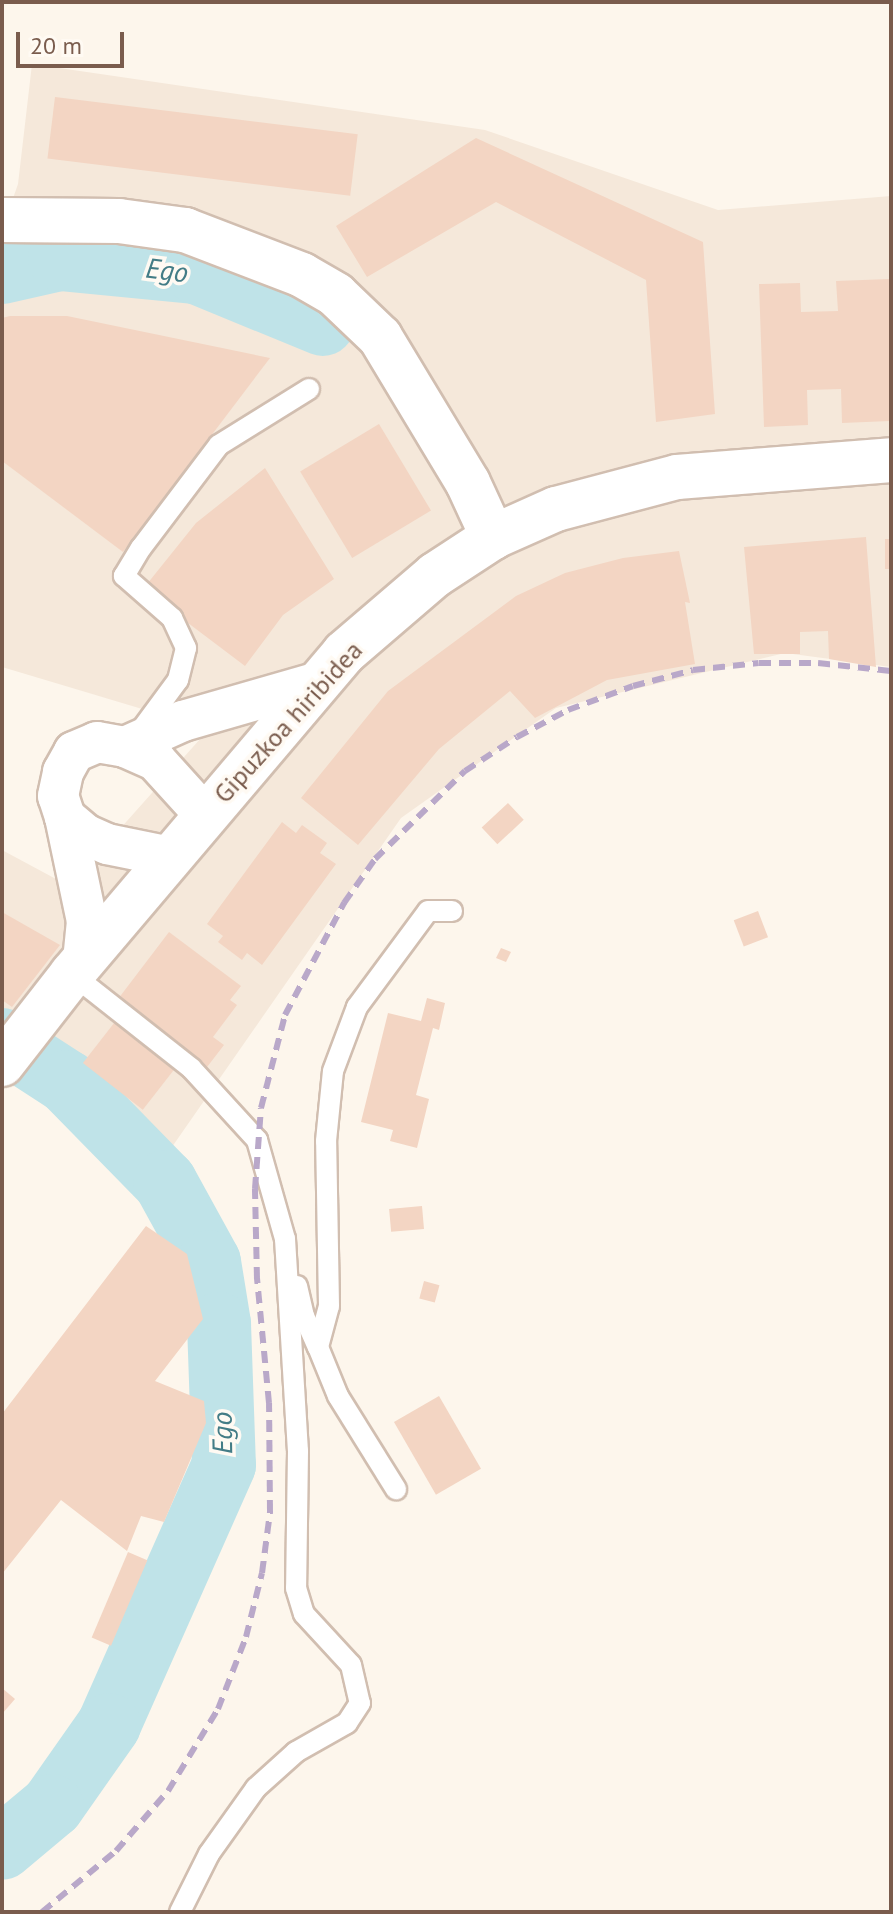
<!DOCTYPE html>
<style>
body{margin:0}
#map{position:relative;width:893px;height:1914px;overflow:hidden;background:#fdf6ec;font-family:"PT Sans",sans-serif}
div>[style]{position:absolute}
.residential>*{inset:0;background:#f5e8da}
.river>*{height:64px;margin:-32px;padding:0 32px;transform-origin:32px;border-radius:32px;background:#bfe3e8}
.building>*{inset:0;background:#f3d5c3;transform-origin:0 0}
.roads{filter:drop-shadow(2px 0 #d1beb0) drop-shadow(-2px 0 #d1beb0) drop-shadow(0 2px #d1beb0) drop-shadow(0 -2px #d1beb0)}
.lane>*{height:20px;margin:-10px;padding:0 10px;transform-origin:10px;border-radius:10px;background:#fff}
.street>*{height:40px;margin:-20px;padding:0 20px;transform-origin:20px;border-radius:20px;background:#fff}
.secondary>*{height:44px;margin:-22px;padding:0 22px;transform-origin:22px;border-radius:22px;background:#fff}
.rail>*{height:6px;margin-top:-3px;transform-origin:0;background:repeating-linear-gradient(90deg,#b9a8c9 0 12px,transparent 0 20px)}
span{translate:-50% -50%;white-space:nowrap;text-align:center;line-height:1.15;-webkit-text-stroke:7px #fffaf3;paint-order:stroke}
.street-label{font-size:26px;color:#7a5c4d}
.water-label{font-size:28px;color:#437c86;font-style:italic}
.frame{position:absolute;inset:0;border:4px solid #7a5c4d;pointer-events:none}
.scale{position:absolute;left:16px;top:32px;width:108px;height:36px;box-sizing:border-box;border:4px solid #7a5c4d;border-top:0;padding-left:10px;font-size:24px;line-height:28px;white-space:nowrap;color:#7a5c4d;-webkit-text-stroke:6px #fffaf3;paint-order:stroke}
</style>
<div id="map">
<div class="residential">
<div style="clip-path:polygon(32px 64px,485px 130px,718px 210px,891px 196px,891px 667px,785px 653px,556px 708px,401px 818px,165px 1157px,2px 1023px,2px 850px,69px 886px,209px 729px,2px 667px,2px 230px,18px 184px)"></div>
</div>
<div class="river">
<div style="left:2px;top:272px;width:59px;rotate:-12.6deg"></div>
<div style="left:60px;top:259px;width:137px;rotate:5.5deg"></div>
<div style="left:196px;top:272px;width:137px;rotate:22.3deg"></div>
<div style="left:2px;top:1040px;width:77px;rotate:32.9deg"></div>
<div style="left:67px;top:1082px;width:140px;rotate:45.6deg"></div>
<div style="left:165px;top:1182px;width:91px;rotate:61.2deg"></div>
<div style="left:209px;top:1262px;width:63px;rotate:80.8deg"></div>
<div style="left:219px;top:1324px;width:141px;rotate:88deg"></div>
<div style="left:224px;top:1465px;width:284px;rotate:113.9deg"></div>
<div style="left:109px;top:1725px;width:99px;rotate:125.1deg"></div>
<div style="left:52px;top:1806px;width:65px;rotate:140deg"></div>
</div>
<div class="building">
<div style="left:55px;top:97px;width:305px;height:62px;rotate:7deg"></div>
<div style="clip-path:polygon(476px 138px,703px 242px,715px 414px,656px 422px,646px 280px,496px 202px,367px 277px,336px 226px)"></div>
<div style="clip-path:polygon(889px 279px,890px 421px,842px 423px,841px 389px,807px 390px,808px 425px,764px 427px,759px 284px,800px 283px,801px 312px,838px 311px,836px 281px)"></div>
<div style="clip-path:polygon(10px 316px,67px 316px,270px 358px,123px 552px,2px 461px,2px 318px)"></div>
<div style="left:379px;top:424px;width:101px;height:92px;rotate:59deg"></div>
<div style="clip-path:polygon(265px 468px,334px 579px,283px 615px,245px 666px,143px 589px,196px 523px)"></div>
<div style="clip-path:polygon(866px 537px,876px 667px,829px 659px,828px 631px,800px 632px,800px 654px,754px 654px,744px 547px)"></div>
<div style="left:891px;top:539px;width:30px;height:6px;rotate:90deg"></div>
<div style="clip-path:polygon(679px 551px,690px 603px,685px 602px,695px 664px,607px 680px,535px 718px,510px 691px,439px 749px,358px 845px,301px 798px,388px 691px,516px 596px,565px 573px,623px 558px)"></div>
<div style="left:508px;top:803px;width:23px;height:36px;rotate:47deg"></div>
<div style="clip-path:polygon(282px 822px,296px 833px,302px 825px,327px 843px,320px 853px,336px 864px,262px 965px,247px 953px,242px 960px,218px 942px,223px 936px,207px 924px)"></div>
<div style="left:758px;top:911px;width:28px;height:26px;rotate:69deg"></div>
<div style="clip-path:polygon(2px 912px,60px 945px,12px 1007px,2px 1000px)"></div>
<div style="clip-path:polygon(169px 932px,241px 986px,230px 1000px,237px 1005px,213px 1037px,224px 1045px,204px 1071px,115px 1003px)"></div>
<div style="clip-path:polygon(501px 948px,511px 952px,506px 962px,496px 958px)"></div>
<div style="clip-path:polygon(427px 998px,445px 1003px,439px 1030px,433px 1028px,416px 1095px,429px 1099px,417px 1148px,390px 1141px,393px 1130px,361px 1122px,388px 1013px,421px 1021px)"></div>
<div style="left:118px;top:1018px;width:76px;height:57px;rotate:38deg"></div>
<div style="left:422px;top:1206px;width:23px;height:33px;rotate:85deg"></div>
<div style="clip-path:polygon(146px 1226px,187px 1254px,203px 1319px,155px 1381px,204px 1401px,206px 1423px,164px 1522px,141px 1516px,127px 1551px,61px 1500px,2px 1574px,2px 1414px)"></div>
<div style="left:424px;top:1281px;width:16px;height:18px;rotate:15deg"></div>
<div style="left:439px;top:1396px;width:84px;height:52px;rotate:60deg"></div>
<div style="left:128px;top:1552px;width:21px;height:93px;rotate:23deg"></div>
<div style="clip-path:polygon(2px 1688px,15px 1699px,2px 1714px)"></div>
</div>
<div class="roads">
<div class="lane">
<div style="left:139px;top:733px;width:66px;rotate:-53.7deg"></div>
<div style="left:178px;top:680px;width:33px;rotate:-76deg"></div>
<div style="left:186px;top:648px;width:33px;rotate:-115deg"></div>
<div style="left:172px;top:618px;width:64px;rotate:-138.8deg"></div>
<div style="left:124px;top:576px;width:33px;rotate:-59deg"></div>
<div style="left:141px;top:548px;width:129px;rotate:-52.9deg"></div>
<div style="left:219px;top:445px;width:106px;rotate:-31.9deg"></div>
<div style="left:72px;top:974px;width:152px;rotate:38.3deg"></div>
<div style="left:191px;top:1068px;width:98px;rotate:47.5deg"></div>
<div style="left:257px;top:1140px;width:103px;rotate:74.2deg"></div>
<div style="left:285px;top:1239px;width:212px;rotate:86.5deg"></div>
<div style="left:298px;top:1451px;width:137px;rotate:90.8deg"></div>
<div style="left:296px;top:1588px;width:27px;rotate:73deg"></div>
<div style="left:304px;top:1614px;width:69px;rotate:47.3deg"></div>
<div style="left:351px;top:1665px;width:39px;rotate:77deg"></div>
<div style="left:360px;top:1703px;width:24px;rotate:123deg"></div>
<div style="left:347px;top:1723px;width:59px;rotate:150.4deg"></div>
<div style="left:296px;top:1752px;width:54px;rotate:138deg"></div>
<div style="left:256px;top:1788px;width:81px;rotate:125.5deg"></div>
<div style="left:209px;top:1854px;width:65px;rotate:116.6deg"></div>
<div style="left:297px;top:1286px;width:31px;rotate:77deg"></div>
<div style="left:304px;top:1316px;width:34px;rotate:66deg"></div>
<div style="left:318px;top:1347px;width:42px;rotate:-75deg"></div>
<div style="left:329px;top:1306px;width:165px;rotate:-91deg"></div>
<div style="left:326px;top:1141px;width:70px;rotate:-84.3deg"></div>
<div style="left:333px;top:1071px;width:68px;rotate:-69.4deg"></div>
<div style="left:357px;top:1007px;width:119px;rotate:-53.5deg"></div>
<div style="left:428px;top:911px;width:24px"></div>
<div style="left:318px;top:1347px;width:53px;rotate:67.8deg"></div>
<div style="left:338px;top:1396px;width:110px;rotate:58.1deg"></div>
</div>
<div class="street">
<div style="left:125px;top:747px;width:64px;rotate:-24.1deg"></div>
<div style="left:183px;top:721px;width:141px;rotate:-16.1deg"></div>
<div style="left:65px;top:817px;width:106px;rotate:78.1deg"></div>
<div style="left:87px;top:921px;width:40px;rotate:95.7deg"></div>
<div style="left:171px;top:857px;width:65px;rotate:-168.5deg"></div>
<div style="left:107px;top:844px;width:24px;rotate:-156deg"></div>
<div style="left:85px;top:834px;width:26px;rotate:-140deg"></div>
<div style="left:65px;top:817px;width:22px;rotate:-108deg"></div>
<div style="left:58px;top:796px;width:25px;rotate:-78deg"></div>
<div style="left:63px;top:772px;width:23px;rotate:-61deg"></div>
<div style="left:74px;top:752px;width:25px;rotate:-23deg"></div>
<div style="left:97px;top:742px;width:28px;rotate:10deg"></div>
<div style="left:125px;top:747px;width:34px;rotate:24deg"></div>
<div style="left:156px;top:761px;width:73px;rotate:47.8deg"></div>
</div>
<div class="secondary">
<div style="left:2px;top:220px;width:117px;rotate:0.5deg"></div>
<div style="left:119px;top:221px;width:67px;rotate:7.8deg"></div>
<div style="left:185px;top:230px;width:125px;rotate:21deg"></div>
<div style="left:302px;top:275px;width:39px;rotate:30deg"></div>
<div style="left:336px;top:295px;width:61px;rotate:43.7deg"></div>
<div style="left:380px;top:337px;width:170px;rotate:58.9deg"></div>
<div style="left:468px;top:483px;width:60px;rotate:65.2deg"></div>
<div style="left:2px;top:1064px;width:114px;rotate:-52.1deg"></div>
<div style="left:72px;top:974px;width:421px;rotate:-49.7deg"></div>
<div style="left:344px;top:653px;width:120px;rotate:-40.6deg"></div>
<div style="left:435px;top:575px;width:69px;rotate:-33.2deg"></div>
<div style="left:493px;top:537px;width:69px;rotate:-24deg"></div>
<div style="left:556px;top:509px;width:125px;rotate:-14.8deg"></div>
<div style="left:677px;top:477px;width:215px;rotate:-4.5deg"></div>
</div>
</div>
<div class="rail">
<div style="left:42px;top:1912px;width:96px;rotate:-39.5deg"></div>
<div style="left:116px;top:1851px;width:79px;rotate:-49.1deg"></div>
<div style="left:168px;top:1791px;width:96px;rotate:-58.6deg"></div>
<div style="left:218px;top:1709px;width:77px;rotate:-68.7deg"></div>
<div style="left:246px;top:1637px;width:66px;rotate:-76deg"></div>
<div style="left:262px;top:1573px;width:62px;rotate:-82.5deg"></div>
<div style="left:270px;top:1512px;width:109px;rotate:-90.5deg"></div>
<div style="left:269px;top:1403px;width:125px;rotate:-95.5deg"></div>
<div style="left:257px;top:1279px;width:90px;rotate:-91.3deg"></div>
<div style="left:255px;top:1189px;width:81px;rotate:-85.8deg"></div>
<div style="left:261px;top:1108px;width:96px;rotate:-75.5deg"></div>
<div style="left:285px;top:1015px;width:127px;rotate:-62.2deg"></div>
<div style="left:344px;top:903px;width:54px;rotate:-54.8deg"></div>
<div style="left:375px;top:859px;width:126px;rotate:-44.4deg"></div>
<div style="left:465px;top:771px;width:62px;rotate:-33.2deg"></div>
<div style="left:517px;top:737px;width:58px;rotate:-27.9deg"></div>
<div style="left:568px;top:710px;width:69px;rotate:-20.3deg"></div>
<div style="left:633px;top:686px;width:62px;rotate:-14.9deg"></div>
<div style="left:693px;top:670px;width:66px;rotate:-6.1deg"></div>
<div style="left:759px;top:663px;width:59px"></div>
<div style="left:818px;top:663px;width:73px;rotate:6.3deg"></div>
</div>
<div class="street-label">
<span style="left:288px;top:722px;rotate:-48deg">Gipuzkoa hiribidea</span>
</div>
<div class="water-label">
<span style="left:167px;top:270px;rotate:7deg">Ego</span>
<span style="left:222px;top:1433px;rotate:-91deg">Ego</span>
</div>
<div class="frame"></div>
<div class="scale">20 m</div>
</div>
